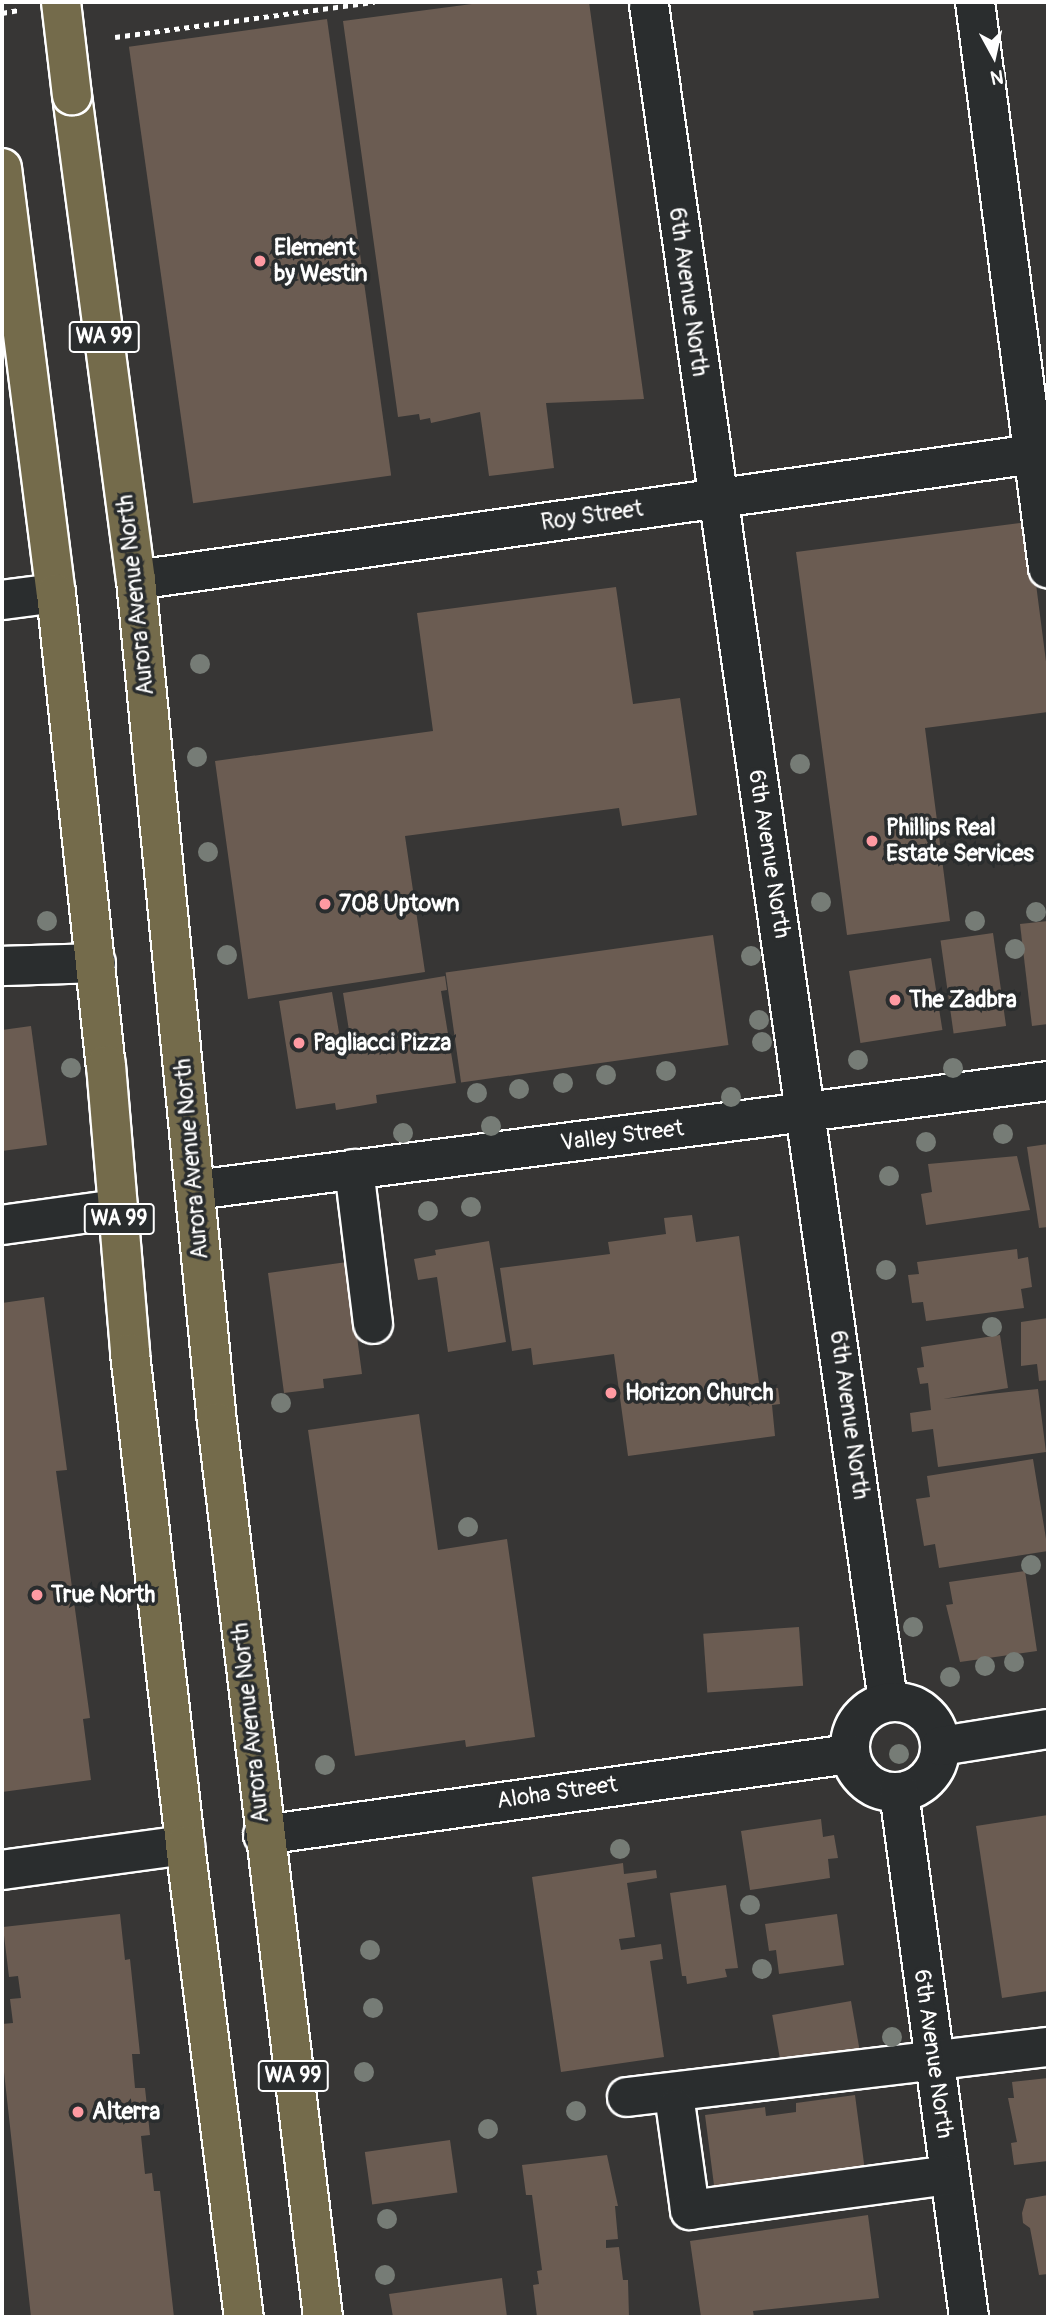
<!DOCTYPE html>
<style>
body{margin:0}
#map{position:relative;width:1050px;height:2319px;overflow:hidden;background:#373635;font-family:Pangolin,sans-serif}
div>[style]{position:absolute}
.building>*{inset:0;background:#6b5c52;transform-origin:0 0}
.path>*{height:4.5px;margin-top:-2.25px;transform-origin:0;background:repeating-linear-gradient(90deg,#fff 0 5px,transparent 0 10px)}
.roads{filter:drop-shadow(2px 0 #fff) drop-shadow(-2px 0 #fff) drop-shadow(0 2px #fff) drop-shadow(0 -2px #fff)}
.minor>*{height:38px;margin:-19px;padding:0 19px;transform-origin:19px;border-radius:19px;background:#2a2d2e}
.minor>.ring{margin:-19px;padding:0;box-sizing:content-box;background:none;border:38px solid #2a2d2e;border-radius:50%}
.highway>*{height:38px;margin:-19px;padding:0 19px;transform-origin:19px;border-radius:19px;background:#746b4b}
.bridges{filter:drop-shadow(2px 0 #fff) drop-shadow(-2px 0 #fff) drop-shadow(0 2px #fff) drop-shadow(0 -2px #fff)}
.highway-bridge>*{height:38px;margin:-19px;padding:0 19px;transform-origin:19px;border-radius:19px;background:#746b4b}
.trees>*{width:20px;height:20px;margin:-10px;border-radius:50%;background:#767c76}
.dots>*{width:19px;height:19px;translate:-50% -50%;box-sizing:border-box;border:4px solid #2a2d2e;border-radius:50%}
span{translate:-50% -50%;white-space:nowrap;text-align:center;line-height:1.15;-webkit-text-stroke:7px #2a2d2e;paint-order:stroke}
.shield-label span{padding:2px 5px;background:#2a2d2e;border:2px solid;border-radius:5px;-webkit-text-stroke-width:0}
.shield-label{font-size:21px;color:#fff;font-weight:700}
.poi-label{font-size:23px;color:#fff;font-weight:700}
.left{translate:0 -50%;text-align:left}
.street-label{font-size:23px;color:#fff}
.frame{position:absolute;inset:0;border:4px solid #fff;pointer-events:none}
.north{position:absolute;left:959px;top:21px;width:70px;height:70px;-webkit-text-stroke:5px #2a2d2e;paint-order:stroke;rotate:172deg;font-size:19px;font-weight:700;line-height:28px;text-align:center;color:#fff}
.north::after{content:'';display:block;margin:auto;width:24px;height:32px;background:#fff;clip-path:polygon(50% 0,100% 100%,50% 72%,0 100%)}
</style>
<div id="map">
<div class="building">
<div style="clip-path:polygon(487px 2px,589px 2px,644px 399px,546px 403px,554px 468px,489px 476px,480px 412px,431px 423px,430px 418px,420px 420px,419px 414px,398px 417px,343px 21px)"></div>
<div style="left:327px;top:19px;width:461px;height:200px;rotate:82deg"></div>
<div style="clip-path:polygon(1028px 522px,1048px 677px,1048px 712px,925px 728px,950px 921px,847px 935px,796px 552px)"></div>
<div style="clip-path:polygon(616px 587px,633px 704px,680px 698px,697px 815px,622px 826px,619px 808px,405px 836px,425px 972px,248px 999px,215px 761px,433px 731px,417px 613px)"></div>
<div style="clip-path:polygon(1048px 921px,1048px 1024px,1032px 1026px,1020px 924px)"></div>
<div style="left:993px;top:933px;width:94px;height:53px;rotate:82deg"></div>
<div style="left:713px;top:935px;width:111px;height:270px;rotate:82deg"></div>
<div style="left:931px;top:958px;width:73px;height:83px;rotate:81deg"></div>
<div style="clip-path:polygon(445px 976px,447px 990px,441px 991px,456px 1083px,376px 1095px,377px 1103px,336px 1110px,335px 1103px,296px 1109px,279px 1001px,332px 992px,341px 1044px,351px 1043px,343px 993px)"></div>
<div style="clip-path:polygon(31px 1026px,47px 1145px,2px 1151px,2px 1030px)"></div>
<div style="clip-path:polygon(1048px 1144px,1048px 1227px,1039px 1228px,1027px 1147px)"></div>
<div style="clip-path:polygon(1017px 1156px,1030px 1210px,926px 1225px,921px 1194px,932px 1192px,928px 1164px)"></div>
<div style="clip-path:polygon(692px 1215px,696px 1242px,739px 1236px,760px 1390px,778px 1388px,780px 1404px,772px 1405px,775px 1436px,628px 1456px,614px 1354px,533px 1365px,531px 1348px,512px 1351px,500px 1268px,610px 1254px,608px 1242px,666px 1234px,664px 1218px)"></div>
<div style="clip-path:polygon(489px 1241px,506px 1342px,448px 1352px,437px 1277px,418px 1280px,414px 1259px,436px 1255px,435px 1250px)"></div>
<div style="clip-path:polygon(1017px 1249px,1018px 1259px,1028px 1257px,1032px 1287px,1021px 1289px,1024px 1308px,926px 1321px,923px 1302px,912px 1303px,908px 1275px,919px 1274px,917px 1262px)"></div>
<div style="clip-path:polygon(347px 1262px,362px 1374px,323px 1379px,324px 1388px,284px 1393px,268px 1273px)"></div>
<div style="clip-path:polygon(44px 1297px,67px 1470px,56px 1471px,90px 1718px,83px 1719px,91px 1780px,2px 1792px,2px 1303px)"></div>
<div style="clip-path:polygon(1048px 1318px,1048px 1380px,1039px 1381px,1037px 1364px,1021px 1366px,1021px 1322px)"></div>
<div style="clip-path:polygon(1000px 1335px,1008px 1388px,943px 1399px,1038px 1389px,1046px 1452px,938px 1467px,933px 1429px,912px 1432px,910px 1413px,931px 1410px,928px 1383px,920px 1384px,917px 1368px,924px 1367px,921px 1347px)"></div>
<div style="clip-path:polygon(419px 1414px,438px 1550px,507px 1539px,535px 1737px,466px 1747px,465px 1740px,355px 1756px,308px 1430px)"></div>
<div style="clip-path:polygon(1033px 1459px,1048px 1551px,939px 1568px,935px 1544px,924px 1546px,916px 1499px,930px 1497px,927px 1476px)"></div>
<div style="clip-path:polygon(1025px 1571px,1037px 1651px,960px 1662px,946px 1605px,953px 1604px,949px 1582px)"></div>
<div style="left:799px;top:1627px;width:59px;height:96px;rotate:86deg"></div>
<div style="clip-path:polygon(1048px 1815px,1048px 1991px,1002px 1998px,976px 1826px)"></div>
<div style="clip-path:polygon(821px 1819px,823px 1837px,834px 1835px,838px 1858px,828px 1859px,830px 1878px,750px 1890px,741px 1831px)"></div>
<div style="clip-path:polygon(623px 1863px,624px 1874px,656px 1870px,657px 1878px,627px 1883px,635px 1937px,619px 1939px,621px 1950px,661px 1944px,663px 1959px,650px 1961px,664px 2057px,561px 2072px,532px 1877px)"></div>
<div style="clip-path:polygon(726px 1885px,738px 1968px,725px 1969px,727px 1977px,687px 1984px,686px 1976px,682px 1976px,670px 1893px)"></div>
<div style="clip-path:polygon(120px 1914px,125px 1960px,130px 1959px,140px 2054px,132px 2054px,135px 2088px,145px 2088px,150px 2135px,141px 2136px,145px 2174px,152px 2173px,154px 2191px,160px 2191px,174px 2317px,31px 2317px,2px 2054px,2px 2024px,13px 2023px,10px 1999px,21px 1998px,18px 1976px,9px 1977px,3px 1927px)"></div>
<div style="clip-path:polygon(837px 1914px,844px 1965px,779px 1974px,776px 1950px,769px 1951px,765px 1924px)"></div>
<div style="left:851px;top:2001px;width:54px;height:80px;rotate:80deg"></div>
<div style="clip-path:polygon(1048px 2078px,1048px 2161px,1014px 2165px,1011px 2143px,1017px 2142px,1008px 2098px,1014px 2098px,1012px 2082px)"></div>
<div style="clip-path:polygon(855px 2095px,865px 2171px,715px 2193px,705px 2115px,765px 2107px,766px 2116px,796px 2112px,796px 2103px)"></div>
<div style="left:450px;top:2140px;width:53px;height:86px;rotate:82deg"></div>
<div style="clip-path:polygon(607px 2155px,618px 2206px,615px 2206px,618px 2239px,606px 2240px,606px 2248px,619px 2247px,623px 2280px,628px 2280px,629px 2317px,537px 2317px,533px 2285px,539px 2284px,537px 2271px,542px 2270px,532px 2195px,526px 2195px,522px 2165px)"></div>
<div style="clip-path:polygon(1048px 2195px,1048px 2274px,1039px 2275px,1030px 2228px,1023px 2223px,1022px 2213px,1026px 2199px)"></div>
<div style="clip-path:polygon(868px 2215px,879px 2298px,753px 2311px,754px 2317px,701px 2317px,690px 2241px)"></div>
<div style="clip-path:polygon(502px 2278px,507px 2317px,393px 2317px,389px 2294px)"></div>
</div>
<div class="path">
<div style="left:2px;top:13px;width:17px;rotate:-10deg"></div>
<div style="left:115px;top:37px;width:262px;rotate:-7.7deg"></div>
</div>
<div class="roads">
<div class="minor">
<div style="left:975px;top:2px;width:571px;rotate:82.65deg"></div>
<div style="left:649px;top:5px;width:1714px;rotate:81.98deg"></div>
<div style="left:136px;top:580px;width:921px;rotate:-7.99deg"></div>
<div style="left:2px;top:600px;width:54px;rotate:-7.4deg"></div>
<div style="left:2px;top:966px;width:94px;rotate:-1.8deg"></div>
<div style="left:354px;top:1169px;width:156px;rotate:83deg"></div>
<div style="left:195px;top:1190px;width:860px;rotate:-7.28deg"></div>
<div style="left:2px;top:1225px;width:117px;rotate:-7.9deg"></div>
<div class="ring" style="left:850px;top:1702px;width:52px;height:52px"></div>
<div style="left:941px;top:1746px;width:108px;rotate:-9deg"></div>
<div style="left:899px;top:1792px;width:530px;rotate:82.41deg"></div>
<div style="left:263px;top:1835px;width:593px;rotate:-7.86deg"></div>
<div style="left:2px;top:1870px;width:185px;rotate:-7.8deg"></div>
<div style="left:627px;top:2097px;width:424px;rotate:-6.8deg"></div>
<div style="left:676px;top:2109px;width:102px;rotate:82.1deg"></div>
<div style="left:690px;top:2210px;width:261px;rotate:-7.7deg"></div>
</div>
<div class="highway">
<div style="left:72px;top:95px;width:489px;rotate:82.5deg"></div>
<div style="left:136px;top:580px;width:846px;rotate:84.51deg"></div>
<div style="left:217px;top:1422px;width:901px;rotate:83.25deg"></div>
<div style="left:2px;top:168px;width:428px;rotate:82.8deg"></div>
<div style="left:56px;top:593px;width:475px;rotate:84deg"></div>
<div style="left:106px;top:1065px;width:289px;rotate:85.2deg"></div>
<div style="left:130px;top:1353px;width:495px;rotate:83.6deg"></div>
<div style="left:185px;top:1845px;width:476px;rotate:82.9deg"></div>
</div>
</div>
<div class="bridges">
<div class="highway-bridge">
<div style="left:61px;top:2px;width:94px;rotate:83.3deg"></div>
</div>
</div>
<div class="trees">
<div style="left:200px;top:664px"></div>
<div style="left:197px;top:757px"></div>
<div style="left:800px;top:764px"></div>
<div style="left:208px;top:852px"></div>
<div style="left:821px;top:902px"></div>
<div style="left:1036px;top:912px"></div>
<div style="left:47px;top:921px"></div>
<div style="left:975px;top:921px"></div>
<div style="left:1015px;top:949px"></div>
<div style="left:227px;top:955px"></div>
<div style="left:751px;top:956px"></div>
<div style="left:759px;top:1020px"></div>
<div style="left:762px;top:1042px"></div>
<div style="left:858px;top:1060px"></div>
<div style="left:71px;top:1068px"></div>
<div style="left:953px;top:1068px"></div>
<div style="left:666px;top:1071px"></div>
<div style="left:606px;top:1075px"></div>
<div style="left:563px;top:1083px"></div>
<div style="left:519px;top:1089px"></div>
<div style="left:477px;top:1093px"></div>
<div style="left:731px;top:1097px"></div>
<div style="left:491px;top:1126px"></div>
<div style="left:403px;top:1133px"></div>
<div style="left:1003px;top:1134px"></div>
<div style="left:926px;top:1142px"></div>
<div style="left:889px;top:1176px"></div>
<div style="left:471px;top:1207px"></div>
<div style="left:428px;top:1211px"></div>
<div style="left:886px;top:1270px"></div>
<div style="left:992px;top:1327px"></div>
<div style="left:281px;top:1403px"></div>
<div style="left:468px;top:1527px"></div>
<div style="left:1031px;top:1565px"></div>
<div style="left:913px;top:1627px"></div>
<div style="left:1014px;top:1662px"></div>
<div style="left:985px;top:1666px"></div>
<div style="left:950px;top:1677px"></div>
<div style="left:899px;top:1754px"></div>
<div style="left:325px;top:1765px"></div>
<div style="left:620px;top:1849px"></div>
<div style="left:750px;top:1905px"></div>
<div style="left:370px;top:1950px"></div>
<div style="left:762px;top:1969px"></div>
<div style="left:373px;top:2008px"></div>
<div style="left:892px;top:2037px"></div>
<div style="left:364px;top:2072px"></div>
<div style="left:576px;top:2111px"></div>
<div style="left:488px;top:2129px"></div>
<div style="left:387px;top:2219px"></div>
<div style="left:385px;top:2275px"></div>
</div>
<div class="dots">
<div style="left:260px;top:261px;background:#ff9aa2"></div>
<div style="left:872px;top:841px;background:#ff9aa2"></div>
<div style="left:325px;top:904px;background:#ff9aa2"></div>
<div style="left:895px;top:1000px;background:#ff9aa2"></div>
<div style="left:299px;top:1043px;background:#ff9aa2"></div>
<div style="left:611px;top:1393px;background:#ff9aa2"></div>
<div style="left:37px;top:1595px;background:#ff9aa2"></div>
<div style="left:78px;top:2112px;background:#ff9aa2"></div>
</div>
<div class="shield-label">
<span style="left:104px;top:337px">WA 99</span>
<span style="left:119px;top:1219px">WA 99</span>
<span style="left:293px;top:2076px">WA 99</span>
</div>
<div class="poi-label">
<span class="left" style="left:274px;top:261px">Element<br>by Westin</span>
<span class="left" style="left:886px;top:841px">Phillips Real<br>Estate Services</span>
<span class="left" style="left:339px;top:904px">708 Uptown</span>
<span class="left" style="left:909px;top:1000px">The Zadbra</span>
<span class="left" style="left:313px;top:1043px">Pagliacci Pizza</span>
<span class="left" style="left:625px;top:1393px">Horizon Church</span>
<span class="left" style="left:51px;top:1595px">True North</span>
<span class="left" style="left:92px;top:2112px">Alterra</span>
</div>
<div class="street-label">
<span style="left:688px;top:292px;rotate:82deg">6th Avenue North</span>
<span style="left:592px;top:516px;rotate:-8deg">Roy Street</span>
<span style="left:136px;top:595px;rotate:-96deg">Aurora Avenue North</span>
<span style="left:769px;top:854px;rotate:81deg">6th Avenue North</span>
<span style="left:622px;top:1136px;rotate:-7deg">Valley Street</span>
<span style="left:192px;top:1159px;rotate:-95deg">Aurora Avenue North</span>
<span style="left:849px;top:1415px;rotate:82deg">6th Avenue North</span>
<span style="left:251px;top:1723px;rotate:-96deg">Aurora Avenue North</span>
<span style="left:557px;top:1793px;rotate:-8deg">Aloha Street</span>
<span style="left:933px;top:2054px;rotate:82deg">6th Avenue North</span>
</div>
<div class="frame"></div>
<div class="north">N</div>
</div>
